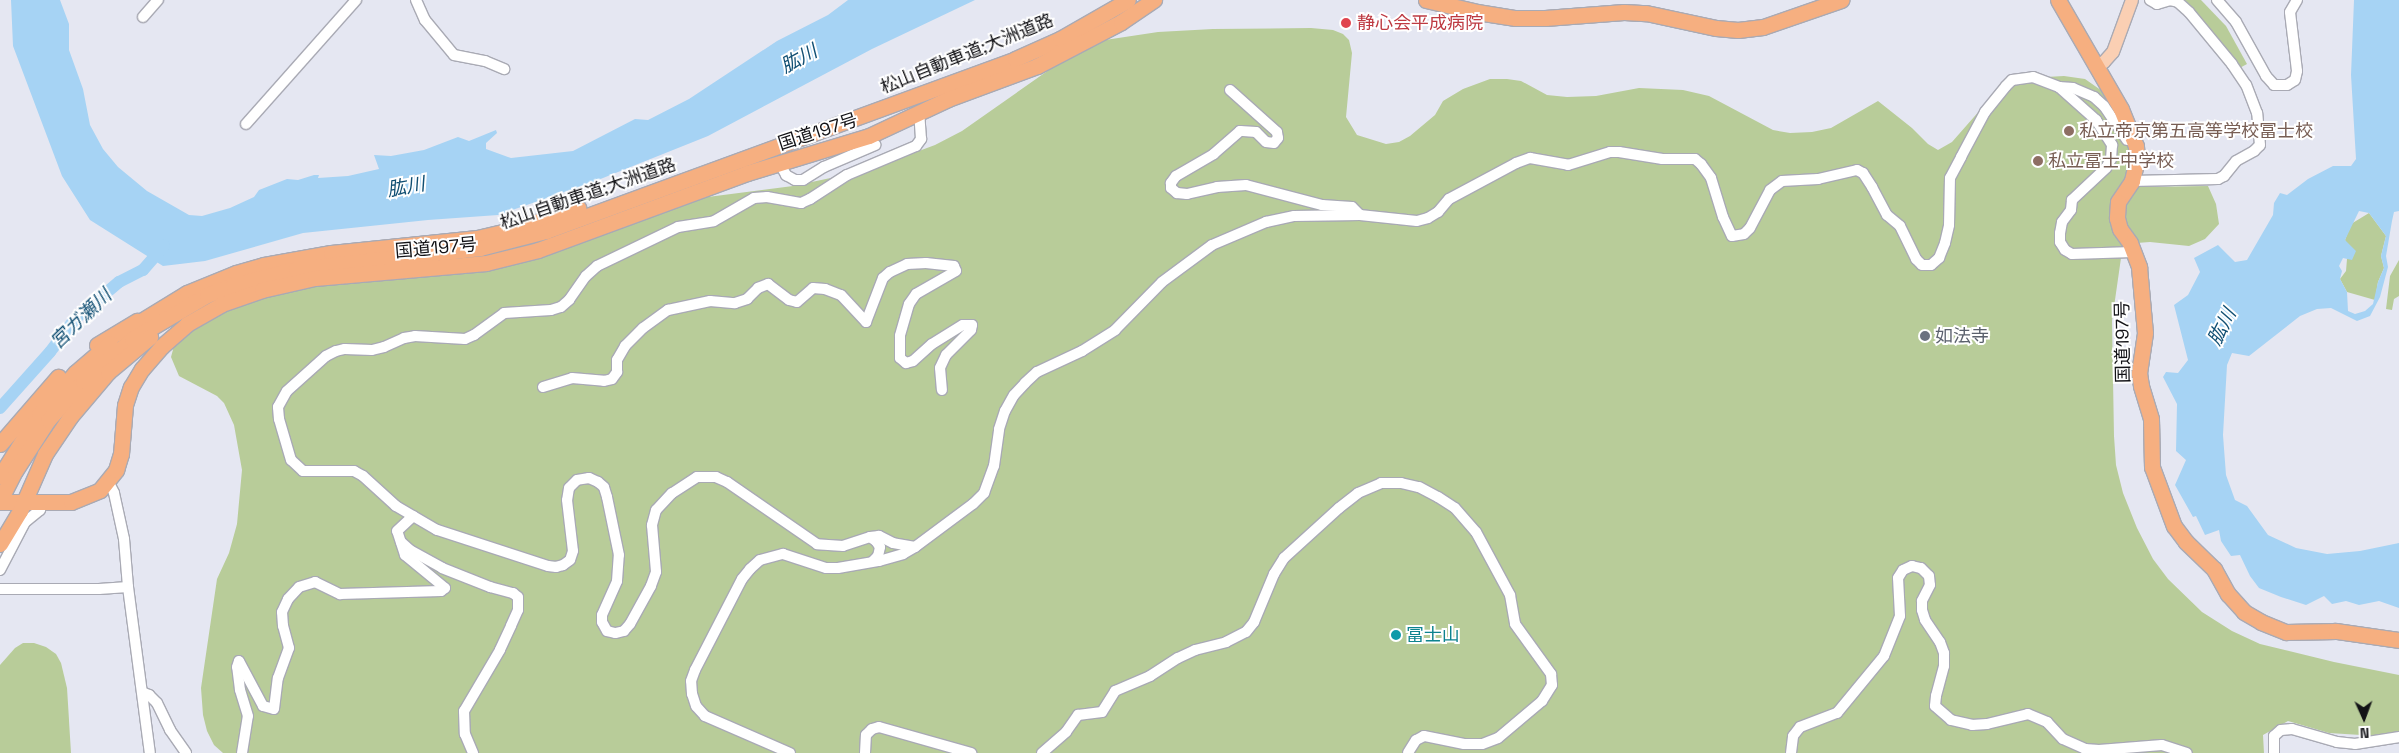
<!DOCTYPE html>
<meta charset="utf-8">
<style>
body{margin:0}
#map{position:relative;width:2399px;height:753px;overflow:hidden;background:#e5e7f2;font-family:"Space Grotesk","Noto Sans JP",sans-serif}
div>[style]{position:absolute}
.green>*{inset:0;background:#b8cc99}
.water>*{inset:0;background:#a6d3f4}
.river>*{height:12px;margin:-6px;padding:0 6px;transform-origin:6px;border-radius:6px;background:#a6d3f4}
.roads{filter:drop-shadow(1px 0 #a9aab4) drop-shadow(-1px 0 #a9aab4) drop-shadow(0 1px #a9aab4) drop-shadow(0 -1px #a9aab4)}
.minor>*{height:10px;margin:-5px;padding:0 5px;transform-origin:5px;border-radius:5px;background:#fff}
.major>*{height:12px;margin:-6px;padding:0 6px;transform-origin:6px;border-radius:6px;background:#facfb3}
.highway>*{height:15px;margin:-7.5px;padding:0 7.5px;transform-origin:7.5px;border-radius:7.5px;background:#f6af80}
.dots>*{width:14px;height:14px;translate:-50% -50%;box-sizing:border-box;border:2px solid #fff;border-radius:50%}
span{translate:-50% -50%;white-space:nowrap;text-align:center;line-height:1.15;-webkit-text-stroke:4px #fff;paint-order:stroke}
.health-label{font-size:18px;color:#be3a42}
.left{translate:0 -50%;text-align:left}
.street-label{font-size:18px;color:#121216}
.education-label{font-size:18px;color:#785e54}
.worship-label{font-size:18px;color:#5b616d}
.culture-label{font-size:18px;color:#0d838f}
.water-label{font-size:19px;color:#114f73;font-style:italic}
.north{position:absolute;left:2339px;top:693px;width:50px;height:50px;-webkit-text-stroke:4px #fff;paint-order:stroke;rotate:178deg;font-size:14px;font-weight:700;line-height:20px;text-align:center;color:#121216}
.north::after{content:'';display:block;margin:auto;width:18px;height:22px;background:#121216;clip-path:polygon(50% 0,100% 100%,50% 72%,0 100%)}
</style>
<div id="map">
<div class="green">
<div style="clip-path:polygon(2175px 0,2201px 0,2226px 26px,2247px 64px,2236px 70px)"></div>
<div style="clip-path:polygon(1311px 28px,1333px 30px,1343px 34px,1349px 40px,1352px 53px,1346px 117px,1357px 135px,1386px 144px,1399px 142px,1410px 136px,1435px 115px,1443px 101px,1463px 89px,1490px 79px,1507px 79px,1521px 81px,1547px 95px,1567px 97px,1596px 96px,1639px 88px,1683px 90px,1709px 96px,1773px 130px,1790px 133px,1812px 132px,1831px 128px,1878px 101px,1912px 128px,1928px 144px,1938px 150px,1952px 142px,1988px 101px,2008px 87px,2046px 77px,2064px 76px,2085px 79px,2105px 93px,2134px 150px,2134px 192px,2139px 187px,2208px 186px,2216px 204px,2219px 224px,2205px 239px,2189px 246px,2150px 242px,2123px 244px,2112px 321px,2114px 436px,2116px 465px,2123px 493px,2137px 528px,2153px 559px,2168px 579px,2202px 612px,2232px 631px,2260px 644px,2334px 662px,2399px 675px,2399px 732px,2377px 736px,2329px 733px,2288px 721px,2263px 735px,2264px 753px,223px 753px,214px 745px,207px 731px,203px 715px,201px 688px,217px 579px,229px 553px,237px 524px,242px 470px,234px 425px,224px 403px,217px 396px,179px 376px,171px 357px,174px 346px,205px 321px,260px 288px,489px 260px,700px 198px,793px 186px,868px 170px,935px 145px,962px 131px,1056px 65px,1081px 50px,1105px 40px,1158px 32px,1213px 29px)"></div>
<div style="clip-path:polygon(2369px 213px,2386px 236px,2381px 256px,2384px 268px,2378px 282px,2375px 300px,2347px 292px,2340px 279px,2346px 271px,2347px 259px,2352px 259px,2345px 240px,2351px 224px)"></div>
<div style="clip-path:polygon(2399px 260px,2399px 296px,2394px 299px,2392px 310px,2386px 309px,2390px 276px)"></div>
<div style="clip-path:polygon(23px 643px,34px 643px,46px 647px,56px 654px,61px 663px,67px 688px,71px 753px,0 753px,0 665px,15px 648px)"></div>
</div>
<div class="water">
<div style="clip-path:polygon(11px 0,60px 0,69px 24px,69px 50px,83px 89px,90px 125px,103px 149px,118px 167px,147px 191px,189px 215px,202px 216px,230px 208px,254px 197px,259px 190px,287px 179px,298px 180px,314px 175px,319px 175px,318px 178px,348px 176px,379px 169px,374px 155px,391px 156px,424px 150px,458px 137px,469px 141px,496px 130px,497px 133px,486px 143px,486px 149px,511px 158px,573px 151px,635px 119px,648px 120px,689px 99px,777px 41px,828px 15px,848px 0,975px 0,872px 49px,708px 136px,593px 182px,498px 215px,428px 220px,303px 233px,205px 261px,163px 266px,90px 220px,62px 176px,13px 46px)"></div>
<div style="clip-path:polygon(evenodd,2354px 0,2399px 0,2399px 211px,2394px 212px,2392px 221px,2386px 256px,2388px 267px,2380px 297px,2370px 316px,2357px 321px,2331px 308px,2317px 309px,2300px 316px,2249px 356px,2232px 353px,2227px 365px,2223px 435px,2226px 475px,2235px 500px,2247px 506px,2268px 535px,2296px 548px,2327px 554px,2360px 551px,2399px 543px,2399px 608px,2379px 601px,2359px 605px,2346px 601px,2332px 604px,2324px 596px,2306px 605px,2281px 597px,2259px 588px,2250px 576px,2240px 555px,2231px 556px,2221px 541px,2219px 530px,2205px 535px,2196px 516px,2193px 517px,2175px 485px,2186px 460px,2176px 451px,2177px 404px,2163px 377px,2166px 372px,2178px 373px,2188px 360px,2174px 305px,2188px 295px,2200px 272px,2194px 258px,2218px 245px,2235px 262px,2247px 260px,2273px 215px,2274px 203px,2280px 193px,2287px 195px,2308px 179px,2333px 166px,2351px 166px,2356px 159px,2351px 75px,2354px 0,2359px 211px,2369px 213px,2386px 236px,2381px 256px,2384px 268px,2378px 282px,2373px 304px,2365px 311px,2355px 314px,2348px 311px,2347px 292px,2340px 279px,2342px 271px,2339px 266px,2343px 258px,2352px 260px,2356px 251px,2345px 240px,2359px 211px)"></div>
</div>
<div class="river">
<div style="left:0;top:408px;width:75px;rotate:-48.2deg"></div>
<div style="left:50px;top:352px;width:40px;rotate:-53deg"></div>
<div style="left:74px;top:320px;width:59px;rotate:-40.2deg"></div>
<div style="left:119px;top:282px;width:27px;rotate:-27deg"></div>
<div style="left:143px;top:270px;width:32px;rotate:-49deg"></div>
</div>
<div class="roads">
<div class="minor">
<div style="left:416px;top:0;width:22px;rotate:66deg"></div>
<div style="left:425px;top:20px;width:45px;rotate:50.4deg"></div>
<div style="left:454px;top:55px;width:32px;rotate:11deg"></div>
<div style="left:485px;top:61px;width:21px;rotate:23deg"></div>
<div style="left:2150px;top:0;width:8px;rotate:30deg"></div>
<div style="left:2157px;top:4px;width:14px;rotate:-17deg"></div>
<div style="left:2217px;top:0;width:29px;rotate:49deg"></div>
<div style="left:2236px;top:22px;width:62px;rotate:60.9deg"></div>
<div style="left:2266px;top:76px;width:12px;rotate:48deg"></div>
<div style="left:2274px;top:85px;width:13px"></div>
<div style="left:2287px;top:85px;width:9px;rotate:-32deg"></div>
<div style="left:2295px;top:80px;width:9px;rotate:-77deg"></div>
<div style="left:2297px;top:71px;width:59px;rotate:-96.8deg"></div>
<div style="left:2290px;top:12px;width:14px;rotate:-60deg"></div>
<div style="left:143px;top:17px;width:23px;rotate:-49deg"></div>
<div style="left:2059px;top:87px;width:14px;rotate:4deg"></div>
<div style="left:2073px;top:88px;width:23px;rotate:23deg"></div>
<div style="left:2094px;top:97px;width:13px;rotate:42deg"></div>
<div style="left:2104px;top:106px;width:41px;rotate:55.9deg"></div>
<div style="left:1230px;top:90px;width:63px;rotate:41.8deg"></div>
<div style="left:1277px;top:132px;width:6px;rotate:81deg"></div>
<div style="left:1278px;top:138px;width:6px;rotate:129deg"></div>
<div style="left:1274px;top:143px;width:8px;rotate:-173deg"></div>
<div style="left:1266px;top:142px;width:14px;rotate:-135deg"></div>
<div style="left:1256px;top:132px;width:16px;rotate:-176deg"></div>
<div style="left:1240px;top:131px;width:35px;rotate:139deg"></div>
<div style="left:1214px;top:154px;width:44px;rotate:149.9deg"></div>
<div style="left:1176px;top:176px;width:9px;rotate:126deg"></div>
<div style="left:1171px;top:183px;width:5px;rotate:90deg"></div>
<div style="left:1171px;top:188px;width:8px;rotate:40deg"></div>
<div style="left:1177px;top:193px;width:10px;rotate:6deg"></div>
<div style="left:1187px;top:194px;width:31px;rotate:-13deg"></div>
<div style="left:1217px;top:187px;width:29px;rotate:-4deg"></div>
<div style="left:1246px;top:185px;width:79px;rotate:14.7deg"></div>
<div style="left:1322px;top:205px;width:30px;rotate:4deg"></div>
<div style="left:1352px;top:207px;width:11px;rotate:45deg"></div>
<div style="left:246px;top:124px;width:166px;rotate:-48.4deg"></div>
<div style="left:780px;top:164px;width:13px;rotate:61deg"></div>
<div style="left:786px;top:175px;width:10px;rotate:29deg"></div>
<div style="left:795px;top:180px;width:8px"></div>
<div style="left:803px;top:180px;width:25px;rotate:-32deg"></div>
<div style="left:824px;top:167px;width:56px;rotate:-23.3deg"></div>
<div style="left:2132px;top:181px;width:86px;rotate:-1.3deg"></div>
<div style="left:2218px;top:179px;width:7px;rotate:-27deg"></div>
<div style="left:2224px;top:176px;width:19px;rotate:-51deg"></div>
<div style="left:2236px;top:161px;width:21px;rotate:-29deg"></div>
<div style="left:2254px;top:151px;width:8px;rotate:-45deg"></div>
<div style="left:2260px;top:145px;width:32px;rotate:-95deg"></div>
<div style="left:2257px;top:113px;width:30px;rotate:-111deg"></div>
<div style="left:2246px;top:85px;width:25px;rotate:-124deg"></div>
<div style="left:2232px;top:64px;width:67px;rotate:-129.6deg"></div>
<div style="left:2189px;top:12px;width:15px;rotate:-138deg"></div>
<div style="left:2178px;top:2px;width:8px;rotate:-166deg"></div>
<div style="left:543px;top:387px;width:30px;rotate:-17deg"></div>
<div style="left:572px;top:378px;width:32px;rotate:5deg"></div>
<div style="left:604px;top:381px;width:8px;rotate:-14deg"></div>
<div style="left:612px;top:379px;width:9px;rotate:-54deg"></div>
<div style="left:617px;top:372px;width:12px;rotate:-90deg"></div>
<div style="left:617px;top:360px;width:16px;rotate:-60deg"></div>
<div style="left:625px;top:346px;width:25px;rotate:-45deg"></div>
<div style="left:643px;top:328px;width:31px;rotate:-36deg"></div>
<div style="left:668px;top:310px;width:43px;rotate:-12.1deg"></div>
<div style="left:710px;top:301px;width:25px;rotate:5deg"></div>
<div style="left:735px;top:303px;width:13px;rotate:-18deg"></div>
<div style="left:747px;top:299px;width:16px;rotate:-45deg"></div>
<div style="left:758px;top:288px;width:11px;rotate:-22deg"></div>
<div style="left:768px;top:284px;width:26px;rotate:37deg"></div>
<div style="left:789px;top:300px;width:8px;rotate:14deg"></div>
<div style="left:797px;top:302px;width:21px;rotate:-41deg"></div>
<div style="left:813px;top:288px;width:12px;rotate:5deg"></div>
<div style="left:825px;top:289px;width:17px;rotate:21deg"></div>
<div style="left:841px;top:295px;width:37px;rotate:47deg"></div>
<div style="left:866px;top:322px;width:47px;rotate:-68.9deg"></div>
<div style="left:883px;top:278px;width:9px;rotate:-41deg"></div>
<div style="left:890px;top:272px;width:19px;rotate:-25deg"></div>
<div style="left:907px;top:264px;width:19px;rotate:-3deg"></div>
<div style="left:926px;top:263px;width:28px;rotate:6deg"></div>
<div style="left:954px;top:266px;width:5px;rotate:68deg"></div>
<div style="left:956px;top:271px;width:46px;rotate:150.1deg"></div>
<div style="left:916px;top:294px;width:12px;rotate:125deg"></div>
<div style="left:909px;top:304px;width:33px;rotate:106deg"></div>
<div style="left:900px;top:336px;width:22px;rotate:90deg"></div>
<div style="left:900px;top:358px;width:8px;rotate:40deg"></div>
<div style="left:906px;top:363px;width:7px;rotate:-16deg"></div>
<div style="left:913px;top:361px;width:25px;rotate:-42deg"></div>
<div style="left:932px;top:344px;width:36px;rotate:-32deg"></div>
<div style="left:963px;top:325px;width:9px"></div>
<div style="left:972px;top:325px;width:5px;rotate:101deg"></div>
<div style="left:971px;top:330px;width:35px;rotate:135deg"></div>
<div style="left:946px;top:355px;width:14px;rotate:115deg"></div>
<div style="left:940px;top:368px;width:22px;rotate:85deg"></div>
<div style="left:108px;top:481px;width:13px;rotate:63deg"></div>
<div style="left:114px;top:493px;width:47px;rotate:77.7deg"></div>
<div style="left:124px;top:539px;width:48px;rotate:85.2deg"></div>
<div style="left:128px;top:587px;width:167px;rotate:82.5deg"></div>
<div style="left:401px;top:542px;width:12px;rotate:42deg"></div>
<div style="left:410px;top:550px;width:37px;rotate:29deg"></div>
<div style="left:442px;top:568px;width:52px;rotate:21.6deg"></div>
<div style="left:490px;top:587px;width:24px;rotate:15deg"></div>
<div style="left:513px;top:593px;width:6px;rotate:39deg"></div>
<div style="left:518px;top:597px;width:13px;rotate:90deg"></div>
<div style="left:518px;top:610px;width:17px;rotate:114deg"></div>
<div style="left:511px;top:626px;width:26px;rotate:115deg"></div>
<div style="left:500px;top:650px;width:71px;rotate:120.5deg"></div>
<div style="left:464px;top:711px;width:23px;rotate:88deg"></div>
<div style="left:465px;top:734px;width:21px;rotate:67deg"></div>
<div style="left:915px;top:547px;width:72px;rotate:-36.6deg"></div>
<div style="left:973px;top:504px;width:16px;rotate:-45deg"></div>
<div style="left:984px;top:493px;width:29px;rotate:-70deg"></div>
<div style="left:994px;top:466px;width:37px;rotate:-82deg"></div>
<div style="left:999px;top:429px;width:19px;rotate:-72deg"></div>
<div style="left:1005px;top:411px;width:18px;rotate:-61deg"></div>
<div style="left:1014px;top:395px;width:16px;rotate:-47deg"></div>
<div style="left:1025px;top:383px;width:16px;rotate:-43deg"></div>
<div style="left:1037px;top:372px;width:50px;rotate:-25deg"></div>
<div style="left:1082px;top:351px;width:39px;rotate:-32deg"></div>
<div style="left:1115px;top:330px;width:67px;rotate:-45.6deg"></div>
<div style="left:1162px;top:282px;width:62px;rotate:-36.5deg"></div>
<div style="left:1212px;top:245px;width:59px;rotate:-23.1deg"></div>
<div style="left:1266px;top:222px;width:29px;rotate:-12deg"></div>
<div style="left:1294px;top:216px;width:66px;rotate:-0.9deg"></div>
<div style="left:1360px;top:215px;width:57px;rotate:6deg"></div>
<div style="left:1417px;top:221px;width:11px;rotate:-15deg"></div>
<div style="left:1428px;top:218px;width:12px;rotate:-31deg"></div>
<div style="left:1438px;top:212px;width:17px;rotate:-50deg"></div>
<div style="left:1449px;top:199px;width:76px;rotate:-28.2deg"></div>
<div style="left:1516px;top:163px;width:15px;rotate:-20deg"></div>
<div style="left:1530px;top:158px;width:39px;rotate:10deg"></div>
<div style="left:1568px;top:165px;width:44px;rotate:-17.2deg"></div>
<div style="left:1610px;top:152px;width:9px"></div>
<div style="left:1619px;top:152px;width:44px;rotate:9.2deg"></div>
<div style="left:1662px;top:159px;width:33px"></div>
<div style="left:1695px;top:159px;width:8px;rotate:40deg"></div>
<div style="left:1701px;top:164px;width:17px;rotate:54deg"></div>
<div style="left:1711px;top:178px;width:41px;rotate:72.9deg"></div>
<div style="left:1723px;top:217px;width:21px;rotate:65deg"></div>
<div style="left:1732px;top:236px;width:12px;rotate:-9deg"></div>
<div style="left:1744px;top:234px;width:8px;rotate:-45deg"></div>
<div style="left:1750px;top:228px;width:43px;rotate:-62.2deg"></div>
<div style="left:1770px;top:190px;width:15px;rotate:-37deg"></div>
<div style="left:1782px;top:181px;width:36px;rotate:-3deg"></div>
<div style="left:1818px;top:179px;width:40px;rotate:-13deg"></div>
<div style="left:1857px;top:170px;width:7px;rotate:27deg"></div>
<div style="left:1863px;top:173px;width:17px;rotate:57deg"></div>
<div style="left:1872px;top:187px;width:32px;rotate:62deg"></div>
<div style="left:1887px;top:215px;width:17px;rotate:40deg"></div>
<div style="left:1900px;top:226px;width:37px;rotate:64deg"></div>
<div style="left:1916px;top:259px;width:8px;rotate:45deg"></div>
<div style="left:1922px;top:265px;width:9px"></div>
<div style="left:1931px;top:265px;width:11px;rotate:-41deg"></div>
<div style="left:1939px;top:258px;width:16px;rotate:-68deg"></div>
<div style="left:1945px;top:243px;width:18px;rotate:-77deg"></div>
<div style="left:1949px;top:225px;width:47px;rotate:-88.8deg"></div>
<div style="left:1950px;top:178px;width:24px;rotate:-62deg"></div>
<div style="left:1961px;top:157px;width:51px;rotate:-61.9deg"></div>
<div style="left:1985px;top:112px;width:33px;rotate:-51deg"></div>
<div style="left:2006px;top:86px;width:8px;rotate:-45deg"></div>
<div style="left:2012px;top:80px;width:21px;rotate:-8deg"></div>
<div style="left:2033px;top:77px;width:28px;rotate:21deg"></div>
<div style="left:2059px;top:87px;width:50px;rotate:41.7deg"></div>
<div style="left:2096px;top:120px;width:30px;rotate:57deg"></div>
<div style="left:2112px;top:145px;width:14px;rotate:94deg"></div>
<div style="left:2111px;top:159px;width:10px;rotate:119deg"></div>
<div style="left:2106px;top:168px;width:47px;rotate:136.7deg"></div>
<div style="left:2072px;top:200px;width:10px;rotate:96deg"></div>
<div style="left:2071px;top:210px;width:15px;rotate:127deg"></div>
<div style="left:2062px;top:222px;width:11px;rotate:100deg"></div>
<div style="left:2060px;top:233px;width:9px;rotate:90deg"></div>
<div style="left:2060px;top:242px;width:9px;rotate:58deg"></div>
<div style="left:2065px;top:250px;width:8px;rotate:30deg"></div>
<div style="left:2072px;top:254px;width:61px;rotate:-1.9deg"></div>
<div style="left:873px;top:561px;width:7px;rotate:-45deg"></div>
<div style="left:878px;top:556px;width:9px;rotate:-77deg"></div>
<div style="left:880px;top:547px;width:7px;rotate:-124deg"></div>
<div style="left:876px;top:541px;width:7px;rotate:-146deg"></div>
<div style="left:870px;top:537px;width:28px;rotate:162deg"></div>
<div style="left:843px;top:546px;width:26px;rotate:-176deg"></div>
<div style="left:817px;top:544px;width:109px;rotate:-145.4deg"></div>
<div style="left:727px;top:482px;width:12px;rotate:-156deg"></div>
<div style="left:716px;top:477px;width:19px;rotate:180deg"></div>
<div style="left:697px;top:477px;width:30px;rotate:147deg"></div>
<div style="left:672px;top:493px;width:23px;rotate:133deg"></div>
<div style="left:656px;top:510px;width:16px;rotate:105deg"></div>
<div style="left:652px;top:525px;width:47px;rotate:85.1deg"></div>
<div style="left:656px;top:572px;width:15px;rotate:110deg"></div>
<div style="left:651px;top:586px;width:43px;rotate:118.9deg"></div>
<div style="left:630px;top:624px;width:9px;rotate:131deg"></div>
<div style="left:624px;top:631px;width:9px;rotate:167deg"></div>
<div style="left:615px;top:633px;width:8px;rotate:-166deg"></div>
<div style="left:607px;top:631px;width:10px;rotate:-119deg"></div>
<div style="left:602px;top:622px;width:7px;rotate:-90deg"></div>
<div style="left:602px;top:615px;width:37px;rotate:-66deg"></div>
<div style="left:617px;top:581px;width:26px;rotate:-86deg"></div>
<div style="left:619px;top:555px;width:59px;rotate:-101.7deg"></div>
<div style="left:607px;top:497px;width:10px;rotate:-107deg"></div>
<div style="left:604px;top:487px;width:8px;rotate:-140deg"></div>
<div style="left:598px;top:482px;width:10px;rotate:-156deg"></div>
<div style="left:589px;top:478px;width:12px;rotate:171deg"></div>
<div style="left:577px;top:480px;width:11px;rotate:135deg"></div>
<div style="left:569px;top:488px;width:12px;rotate:99deg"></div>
<div style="left:567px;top:500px;width:51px;rotate:83.3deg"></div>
<div style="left:573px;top:551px;width:9px;rotate:108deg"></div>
<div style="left:570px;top:560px;width:9px;rotate:144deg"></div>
<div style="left:563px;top:565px;width:7px;rotate:164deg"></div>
<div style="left:556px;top:567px;width:8px;rotate:-173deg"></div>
<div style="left:548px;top:566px;width:117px;rotate:-162deg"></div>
<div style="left:437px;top:530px;width:48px;rotate:-149.7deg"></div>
<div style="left:396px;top:506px;width:45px;rotate:-137.7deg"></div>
<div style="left:363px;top:476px;width:10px;rotate:-151deg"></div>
<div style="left:354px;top:471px;width:51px;rotate:180deg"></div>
<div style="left:303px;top:471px;width:16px;rotate:-137deg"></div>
<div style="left:291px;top:460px;width:43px;rotate:-106.3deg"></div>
<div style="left:279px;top:419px;width:12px;rotate:-95deg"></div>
<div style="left:278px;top:407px;width:18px;rotate:-61deg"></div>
<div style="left:287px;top:391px;width:52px;rotate:-41.9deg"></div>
<div style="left:326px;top:356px;width:11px;rotate:-27deg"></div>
<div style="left:336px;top:351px;width:9px;rotate:-13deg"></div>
<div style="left:345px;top:349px;width:27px;rotate:2deg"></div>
<div style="left:372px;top:350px;width:12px;rotate:-14deg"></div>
<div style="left:384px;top:347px;width:22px;rotate:-24deg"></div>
<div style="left:404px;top:338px;width:11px;rotate:-10deg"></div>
<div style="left:415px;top:336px;width:50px;rotate:3.4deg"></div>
<div style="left:465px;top:339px;width:10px;rotate:-24deg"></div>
<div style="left:474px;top:335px;width:37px;rotate:-36deg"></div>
<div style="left:504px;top:313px;width:47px;rotate:-3.7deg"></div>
<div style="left:551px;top:310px;width:10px;rotate:-17deg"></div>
<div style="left:561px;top:307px;width:11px;rotate:-41deg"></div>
<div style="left:569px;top:300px;width:29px;rotate:-55deg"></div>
<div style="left:586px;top:276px;width:15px;rotate:-42deg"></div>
<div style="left:597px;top:266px;width:90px;rotate:-25.7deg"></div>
<div style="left:678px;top:227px;width:36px;rotate:-9deg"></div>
<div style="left:714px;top:221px;width:46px;rotate:-29.9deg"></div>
<div style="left:754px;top:198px;width:13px;rotate:-4deg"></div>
<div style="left:767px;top:197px;width:35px;rotate:10deg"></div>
<div style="left:801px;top:203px;width:10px;rotate:-24deg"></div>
<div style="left:810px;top:199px;width:44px;rotate:-33deg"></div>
<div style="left:847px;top:175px;width:75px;rotate:-22.8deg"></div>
<div style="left:916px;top:146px;width:9px;rotate:-54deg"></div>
<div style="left:921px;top:139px;width:27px;rotate:-94deg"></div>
<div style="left:0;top:570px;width:54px;rotate:-62.5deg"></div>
<div style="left:25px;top:522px;width:19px;rotate:-39deg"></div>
<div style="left:40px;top:510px;width:8px;rotate:-76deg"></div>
<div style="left:0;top:589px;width:99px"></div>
<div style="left:99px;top:589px;width:29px;rotate:-4deg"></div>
<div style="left:142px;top:692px;width:8px;rotate:23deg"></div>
<div style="left:149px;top:695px;width:11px;rotate:45deg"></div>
<div style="left:157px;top:703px;width:30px;rotate:64deg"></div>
<div style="left:170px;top:730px;width:28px;rotate:55deg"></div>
<div style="left:242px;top:753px;width:37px;rotate:-81deg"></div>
<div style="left:248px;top:716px;width:27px;rotate:-107deg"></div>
<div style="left:240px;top:690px;width:23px;rotate:-97deg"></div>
<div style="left:237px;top:667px;width:6px;rotate:-72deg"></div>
<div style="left:239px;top:661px;width:51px;rotate:61.9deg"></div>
<div style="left:263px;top:706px;width:11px;rotate:15deg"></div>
<div style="left:274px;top:709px;width:31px;rotate:-83deg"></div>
<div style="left:278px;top:678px;width:32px;rotate:-70deg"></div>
<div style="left:289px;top:648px;width:23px;rotate:-105deg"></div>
<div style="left:283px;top:626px;width:14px;rotate:-94deg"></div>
<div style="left:282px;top:612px;width:14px;rotate:-65deg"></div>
<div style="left:288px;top:599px;width:16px;rotate:-47deg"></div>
<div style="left:299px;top:587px;width:17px;rotate:-17deg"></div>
<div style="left:315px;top:582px;width:28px;rotate:26deg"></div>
<div style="left:340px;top:594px;width:101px;rotate:-1.7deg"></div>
<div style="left:441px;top:591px;width:5px;rotate:-37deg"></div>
<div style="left:445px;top:588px;width:52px;rotate:-140.5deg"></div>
<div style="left:405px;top:555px;width:25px;rotate:-108deg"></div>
<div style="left:397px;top:531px;width:22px;rotate:-43deg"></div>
<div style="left:790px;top:753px;width:93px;rotate:-156.5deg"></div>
<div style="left:705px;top:716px;width:13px;rotate:-132deg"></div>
<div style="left:696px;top:706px;width:13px;rotate:-108deg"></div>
<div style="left:692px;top:694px;width:13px;rotate:-94deg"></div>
<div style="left:691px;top:681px;width:12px;rotate:-70deg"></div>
<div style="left:695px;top:670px;width:102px;rotate:-62.7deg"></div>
<div style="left:742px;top:579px;width:13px;rotate:-51deg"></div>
<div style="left:750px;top:569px;width:13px;rotate:-42deg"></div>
<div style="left:760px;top:560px;width:24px;rotate:-15deg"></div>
<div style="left:783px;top:554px;width:45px;rotate:18deg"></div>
<div style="left:826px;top:568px;width:12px"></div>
<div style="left:838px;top:568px;width:42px;rotate:-9.7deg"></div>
<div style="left:879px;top:561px;width:25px;rotate:-16deg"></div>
<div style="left:903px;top:554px;width:14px;rotate:-30deg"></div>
<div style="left:915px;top:547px;width:22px;rotate:-170deg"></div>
<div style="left:893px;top:543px;width:16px;rotate:-153deg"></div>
<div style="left:879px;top:536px;width:9px;rotate:174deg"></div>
<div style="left:865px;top:753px;width:18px;rotate:-87deg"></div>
<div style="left:866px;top:735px;width:8px;rotate:-45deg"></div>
<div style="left:872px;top:729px;width:7px;rotate:-16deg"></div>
<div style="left:879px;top:727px;width:96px;rotate:15.8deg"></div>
<div style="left:1042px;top:753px;width:32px;rotate:-41deg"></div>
<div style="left:1066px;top:732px;width:21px;rotate:-55deg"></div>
<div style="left:1078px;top:715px;width:24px;rotate:-7deg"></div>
<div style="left:1102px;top:712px;width:25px;rotate:-58deg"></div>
<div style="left:1115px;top:691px;width:38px;rotate:-23deg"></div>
<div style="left:1150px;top:676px;width:33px;rotate:-33deg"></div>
<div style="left:1178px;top:658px;width:19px;rotate:-25deg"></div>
<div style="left:1195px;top:650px;width:32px;rotate:-14deg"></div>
<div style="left:1226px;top:642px;width:22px;rotate:-27deg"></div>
<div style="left:1246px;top:632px;width:13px;rotate:-51deg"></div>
<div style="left:1254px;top:622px;width:52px;rotate:-67.4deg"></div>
<div style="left:1274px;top:574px;width:19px;rotate:-58deg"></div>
<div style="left:1284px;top:558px;width:74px;rotate:-42.3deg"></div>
<div style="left:1339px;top:508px;width:24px;rotate:-38deg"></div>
<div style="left:1358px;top:493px;width:25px;rotate:-23deg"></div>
<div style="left:1381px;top:483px;width:20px"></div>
<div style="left:1401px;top:483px;width:18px;rotate:13deg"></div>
<div style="left:1419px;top:487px;width:21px;rotate:28deg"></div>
<div style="left:1438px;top:497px;width:20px;rotate:33deg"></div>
<div style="left:1455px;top:508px;width:32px;rotate:49deg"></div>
<div style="left:1476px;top:532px;width:72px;rotate:61.6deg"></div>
<div style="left:1510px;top:595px;width:29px;rotate:80deg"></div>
<div style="left:1515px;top:624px;width:62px;rotate:54.2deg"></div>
<div style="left:1551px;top:674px;width:11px;rotate:85deg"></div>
<div style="left:1552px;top:685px;width:19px;rotate:122deg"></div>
<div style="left:1542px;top:701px;width:57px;rotate:139.9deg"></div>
<div style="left:1498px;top:738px;width:17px;rotate:159deg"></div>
<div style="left:1482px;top:744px;width:18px;rotate:180deg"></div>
<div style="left:1464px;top:744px;width:41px;rotate:-168.7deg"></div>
<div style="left:1424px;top:736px;width:9px;rotate:153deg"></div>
<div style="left:1416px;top:740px;width:15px;rotate:122deg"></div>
<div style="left:1791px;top:753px;width:17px;rotate:-83deg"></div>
<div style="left:1793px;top:736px;width:11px;rotate:-52deg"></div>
<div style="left:1800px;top:727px;width:40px;rotate:-21deg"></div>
<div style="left:1837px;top:713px;width:74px;rotate:-50.5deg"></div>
<div style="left:1884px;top:656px;width:43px;rotate:-68.2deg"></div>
<div style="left:1900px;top:616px;width:38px;rotate:-93deg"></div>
<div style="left:1898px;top:578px;width:9px;rotate:-58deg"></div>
<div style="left:1903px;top:570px;width:10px;rotate:-24deg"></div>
<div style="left:1912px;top:566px;width:9px;rotate:13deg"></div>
<div style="left:1921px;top:568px;width:11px;rotate:45deg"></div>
<div style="left:1929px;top:576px;width:9px;rotate:84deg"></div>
<div style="left:1930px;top:585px;width:18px;rotate:117deg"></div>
<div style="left:1922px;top:601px;width:9px;rotate:90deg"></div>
<div style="left:1922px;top:610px;width:10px;rotate:73deg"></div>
<div style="left:1925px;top:620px;width:27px;rotate:56deg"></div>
<div style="left:1940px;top:642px;width:12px;rotate:70deg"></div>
<div style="left:1944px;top:653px;width:13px;rotate:90deg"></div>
<div style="left:1944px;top:666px;width:31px;rotate:105deg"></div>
<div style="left:1936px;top:696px;width:10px;rotate:96deg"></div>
<div style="left:1935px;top:706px;width:21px;rotate:41deg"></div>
<div style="left:1951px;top:720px;width:22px;rotate:13deg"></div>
<div style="left:1972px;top:725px;width:15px;rotate:-4deg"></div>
<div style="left:1987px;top:724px;width:42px;rotate:-13.7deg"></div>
<div style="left:2028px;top:714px;width:21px;rotate:23deg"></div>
<div style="left:2047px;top:722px;width:23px;rotate:47deg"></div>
<div style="left:2063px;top:739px;width:24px;rotate:24deg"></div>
<div style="left:2085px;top:749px;width:14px;rotate:4deg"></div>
<div style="left:2099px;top:750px;width:63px;rotate:-4.5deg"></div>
<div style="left:2162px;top:745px;width:26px;rotate:18deg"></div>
<div style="left:2274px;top:753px;width:17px;rotate:-90deg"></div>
<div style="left:2274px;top:736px;width:9px;rotate:-41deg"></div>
<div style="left:2281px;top:730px;width:11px;rotate:-5deg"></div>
<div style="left:2292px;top:729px;width:47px;rotate:16.1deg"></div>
<div style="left:2337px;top:742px;width:18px;rotate:6deg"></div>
<div style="left:2355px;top:744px;width:45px;rotate:-9deg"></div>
</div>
<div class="major">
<div style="left:2095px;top:66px;width:10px;rotate:-24deg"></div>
<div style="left:2104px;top:62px;width:13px;rotate:-48deg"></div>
<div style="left:2113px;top:52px;width:55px;rotate:-69.9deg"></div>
</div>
<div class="highway">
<div style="left:1426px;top:0;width:52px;rotate:13.2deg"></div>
<div style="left:1477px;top:12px;width:39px;rotate:9deg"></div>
<div style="left:1516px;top:18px;width:29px"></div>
<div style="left:1545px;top:18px;width:79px;rotate:-4.3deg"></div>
<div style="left:1624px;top:12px;width:22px;rotate:3deg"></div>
<div style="left:1646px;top:13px;width:72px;rotate:12.1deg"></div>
<div style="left:1716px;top:28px;width:22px;rotate:5deg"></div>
<div style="left:1738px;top:30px;width:25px;rotate:-7deg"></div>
<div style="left:1763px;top:27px;width:83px;rotate:-19.1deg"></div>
<div style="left:2058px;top:0;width:126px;rotate:60deg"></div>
<div style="left:2121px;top:109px;width:40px;rotate:68deg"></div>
<div style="left:2136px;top:146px;width:13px;rotate:86deg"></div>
<div style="left:2137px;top:159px;width:23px;rotate:103deg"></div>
<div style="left:2132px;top:181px;width:25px;rotate:124deg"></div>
<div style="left:2118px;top:202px;width:16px;rotate:94deg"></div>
<div style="left:2117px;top:218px;width:11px;rotate:75deg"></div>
<div style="left:2120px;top:229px;width:17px;rotate:54deg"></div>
<div style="left:2130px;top:243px;width:26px;rotate:69deg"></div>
<div style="left:2139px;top:267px;width:66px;rotate:84.8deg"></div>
<div style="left:2145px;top:333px;width:40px;rotate:98.5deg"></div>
<div style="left:2139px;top:373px;width:13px;rotate:81deg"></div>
<div style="left:2141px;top:386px;width:34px;rotate:73deg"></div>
<div style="left:2151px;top:419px;width:48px;rotate:88.8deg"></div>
<div style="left:2152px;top:467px;width:63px;rotate:69.6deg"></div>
<div style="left:2174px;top:526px;width:20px;rotate:53deg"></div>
<div style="left:2186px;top:542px;width:39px;rotate:44deg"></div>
<div style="left:2214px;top:569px;width:29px;rotate:61deg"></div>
<div style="left:2228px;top:594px;width:24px;rotate:48deg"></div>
<div style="left:2244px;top:612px;width:20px;rotate:30deg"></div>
<div style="left:2261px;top:622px;width:27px;rotate:22deg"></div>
<div style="left:2286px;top:632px;width:50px;rotate:-1.1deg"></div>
<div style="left:2336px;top:631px;width:64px;rotate:8.1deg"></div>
<div style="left:130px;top:328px;width:67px;rotate:-31.6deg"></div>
<div style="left:187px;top:293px;width:53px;rotate:-22.2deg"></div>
<div style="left:236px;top:273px;width:29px;rotate:-16deg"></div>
<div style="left:264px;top:265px;width:68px;rotate:-10.2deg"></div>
<div style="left:331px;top:253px;width:147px;rotate:-5.9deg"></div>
<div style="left:477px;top:238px;width:36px;rotate:-13deg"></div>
<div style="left:512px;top:230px;width:70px;rotate:-18.4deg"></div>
<div style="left:97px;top:345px;width:47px;rotate:-31deg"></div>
<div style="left:0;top:444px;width:89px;rotate:-49.1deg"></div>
<div style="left:0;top:476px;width:73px;rotate:-57.8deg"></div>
<div style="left:39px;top:414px;width:55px;rotate:-48.7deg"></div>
<div style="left:75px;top:373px;width:46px;rotate:-40.6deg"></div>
<div style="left:0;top:500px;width:33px;rotate:-63deg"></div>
<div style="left:15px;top:471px;width:61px;rotate:-57.1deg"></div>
<div style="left:48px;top:420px;width:52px;rotate:-48.1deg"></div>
<div style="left:83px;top:381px;width:65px;rotate:-40.6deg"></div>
<div style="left:132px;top:339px;width:87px;rotate:-30.4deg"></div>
<div style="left:207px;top:295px;width:28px;rotate:-21deg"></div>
<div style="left:233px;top:285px;width:65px;rotate:-14.3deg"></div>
<div style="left:296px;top:269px;width:185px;rotate:-6.5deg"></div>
<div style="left:480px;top:248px;width:68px;rotate:-14.4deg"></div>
<div style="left:546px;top:231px;width:500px;rotate:-20.1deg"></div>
<div style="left:1015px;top:59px;width:49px;rotate:-24deg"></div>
<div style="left:1060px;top:39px;width:78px;rotate:-29.8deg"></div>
<div style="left:0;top:502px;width:71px"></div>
<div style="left:71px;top:502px;width:31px;rotate:-22deg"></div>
<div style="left:100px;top:490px;width:26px;rotate:-51deg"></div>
<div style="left:116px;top:470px;width:17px;rotate:-73deg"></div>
<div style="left:121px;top:454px;width:49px;rotate:-85.3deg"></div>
<div style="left:125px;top:405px;width:19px;rotate:-72deg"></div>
<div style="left:131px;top:387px;width:21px;rotate:-59deg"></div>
<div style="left:142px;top:369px;width:30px;rotate:-49deg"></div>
<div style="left:162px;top:346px;width:33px;rotate:-41deg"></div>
<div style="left:187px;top:324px;width:40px;rotate:-29.7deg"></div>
<div style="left:222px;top:304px;width:42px;rotate:-19.3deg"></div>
<div style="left:262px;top:290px;width:54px;rotate:-12.8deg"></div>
<div style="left:315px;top:278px;width:172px;rotate:-5deg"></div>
<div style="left:486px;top:263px;width:54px;rotate:-14deg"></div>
<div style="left:538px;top:250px;width:223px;rotate:-20.2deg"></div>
<div style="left:747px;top:173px;width:127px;rotate:-16.9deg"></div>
<div style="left:869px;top:136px;width:87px;rotate:-25.1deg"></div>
<div style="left:948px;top:99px;width:95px;rotate:-20.3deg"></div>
<div style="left:1037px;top:66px;width:95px;rotate:-27.6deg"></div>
<div style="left:1121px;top:22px;width:40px;rotate:-34deg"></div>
<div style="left:0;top:544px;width:39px;rotate:-59deg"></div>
<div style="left:20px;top:511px;width:62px;rotate:-66.3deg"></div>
<div style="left:45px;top:454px;width:45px;rotate:-56deg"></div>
<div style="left:70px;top:417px;width:59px;rotate:-49.8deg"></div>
<div style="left:108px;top:372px;width:55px;rotate:-39.8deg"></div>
</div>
</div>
<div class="dots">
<div style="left:1346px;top:23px;background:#e0444e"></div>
<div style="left:2069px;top:131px;background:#8d6e63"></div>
<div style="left:2038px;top:161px;background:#8d6e63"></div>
<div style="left:1925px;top:336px;background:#6b7280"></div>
<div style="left:1396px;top:635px;background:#0f9aa8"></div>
</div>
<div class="health-label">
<span class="left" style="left:1357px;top:23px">静心会平成病院</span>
</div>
<div class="street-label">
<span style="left:967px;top:54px;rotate:-22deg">松山自動車道;大洲道路</span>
<span style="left:818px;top:132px;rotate:-18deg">国道197号</span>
<span style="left:588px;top:194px;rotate:-19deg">松山自動車道;大洲道路</span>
<span style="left:436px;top:248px;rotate:-5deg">国道197号</span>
<span style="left:2123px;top:342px;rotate:-91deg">国道197号</span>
</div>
<div class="education-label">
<span class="left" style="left:2079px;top:131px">私立帝京第五高等学校冨士校</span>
<span class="left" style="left:2048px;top:161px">私立冨士中学校</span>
</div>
<div class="worship-label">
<span class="left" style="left:1935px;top:336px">如法寺</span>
</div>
<div class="culture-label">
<span class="left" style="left:1406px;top:635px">冨士山</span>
</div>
<div class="water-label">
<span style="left:799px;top:59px;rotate:-28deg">肱川</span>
<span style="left:406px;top:187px;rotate:-10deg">肱川</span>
<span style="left:81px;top:319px;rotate:-44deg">宮ガ瀬川</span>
<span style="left:2222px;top:327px;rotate:-63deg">肱川</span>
</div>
<div class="north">N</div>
</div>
